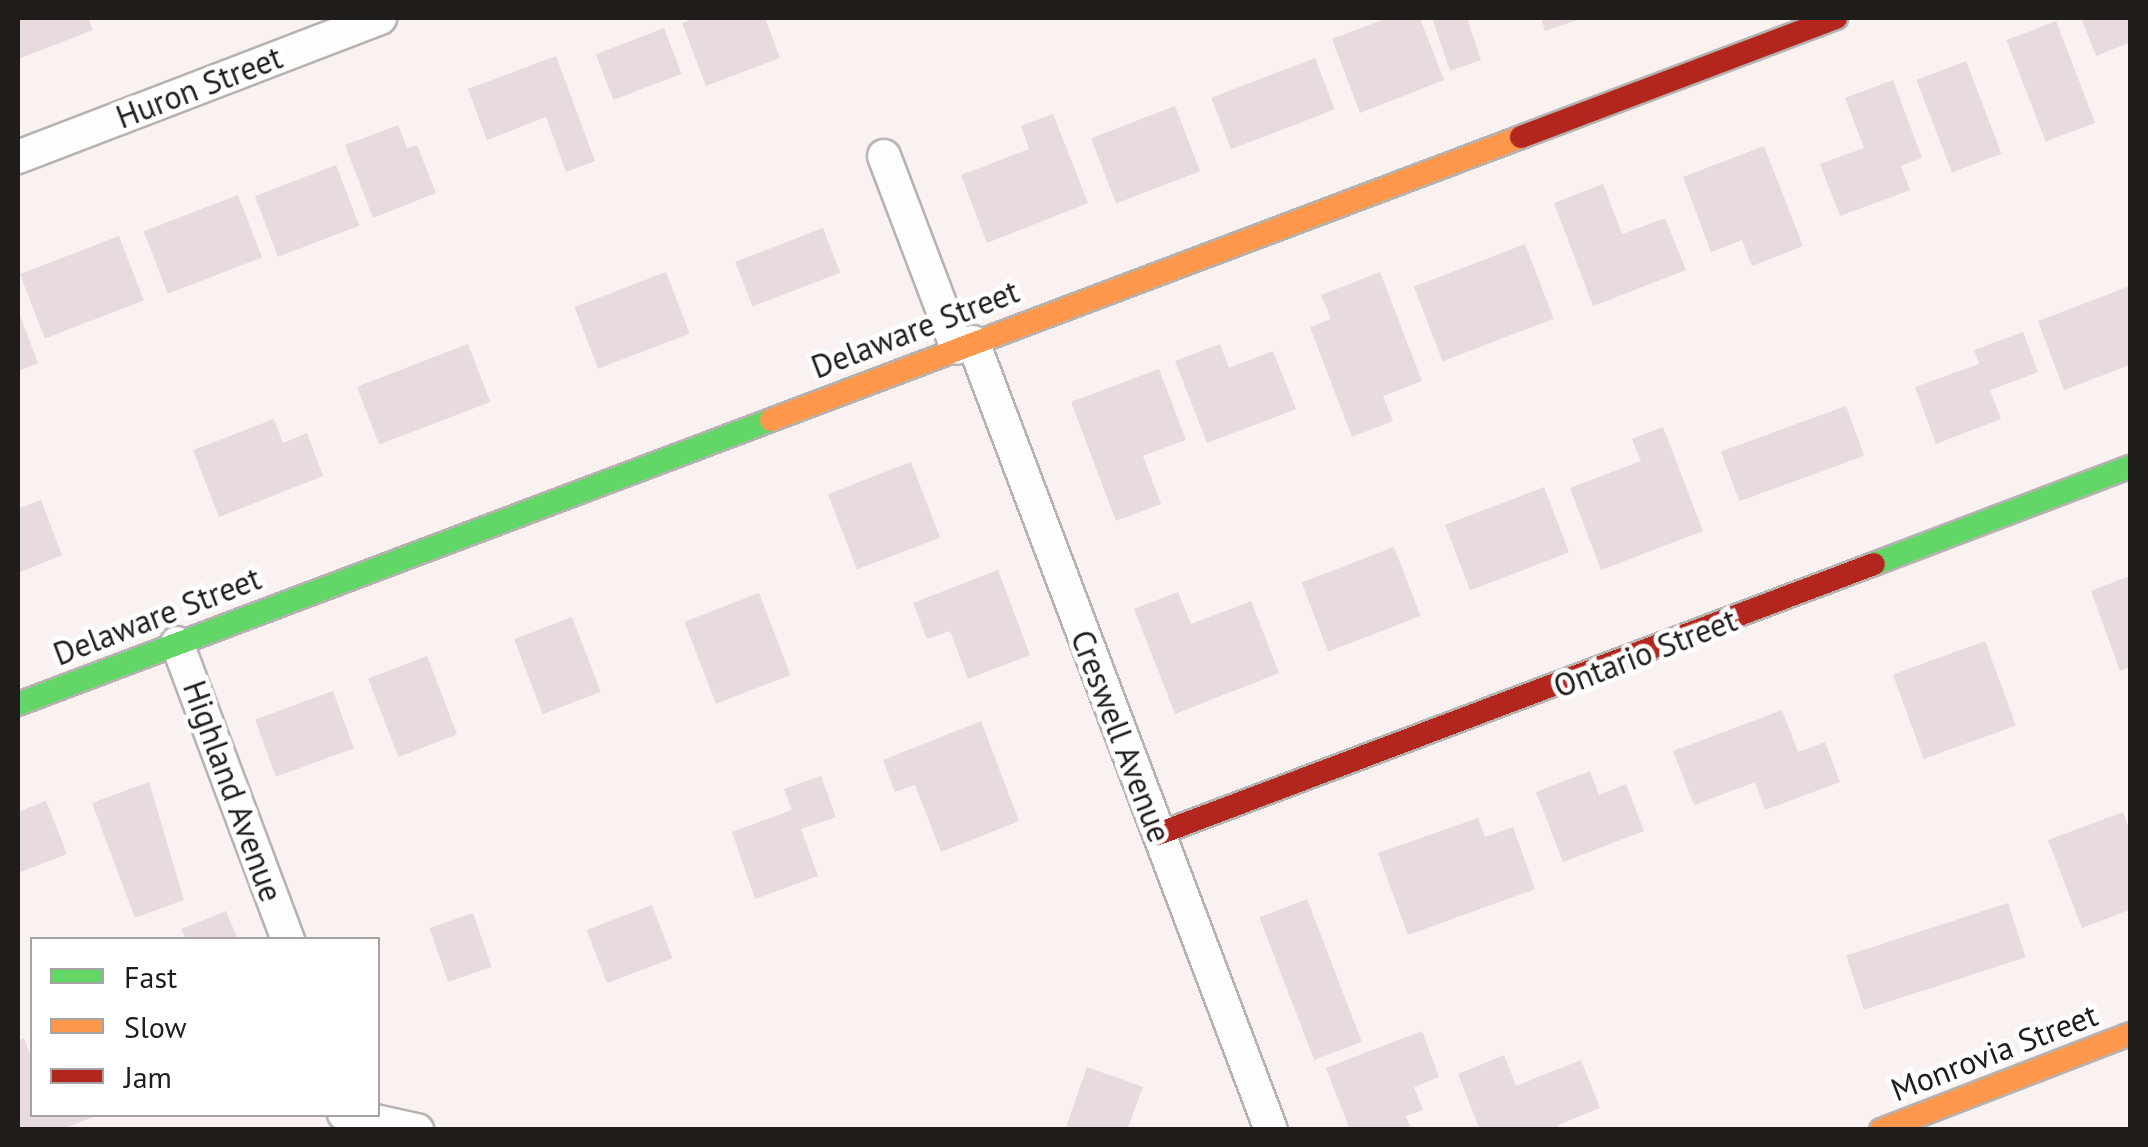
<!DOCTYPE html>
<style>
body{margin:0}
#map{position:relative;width:2148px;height:1147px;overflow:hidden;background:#f9f2f0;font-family:"PT Sans",sans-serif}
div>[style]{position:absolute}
.building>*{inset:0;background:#e7dbdd;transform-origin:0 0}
.roads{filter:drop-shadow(2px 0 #b6b2b0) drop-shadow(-2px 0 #b6b2b0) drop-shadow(0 2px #b6b2b0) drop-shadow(0 -2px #b6b2b0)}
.street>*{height:32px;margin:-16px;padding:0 16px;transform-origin:16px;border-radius:16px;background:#fefdfd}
.fast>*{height:22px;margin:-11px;padding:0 11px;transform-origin:11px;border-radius:11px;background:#63d668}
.slow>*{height:22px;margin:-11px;padding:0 11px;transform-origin:11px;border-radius:11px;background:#ff974d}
.jam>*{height:22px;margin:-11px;padding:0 11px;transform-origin:11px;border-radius:11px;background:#b3261e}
span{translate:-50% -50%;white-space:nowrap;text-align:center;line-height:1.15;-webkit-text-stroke:9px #fff;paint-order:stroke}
.street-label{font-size:32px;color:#201c1a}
.frame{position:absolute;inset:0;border:20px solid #201c1a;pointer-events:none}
.legend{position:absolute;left:30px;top:937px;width:350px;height:180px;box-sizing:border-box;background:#fff;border:2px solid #a6a4a3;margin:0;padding:12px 18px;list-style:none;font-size:30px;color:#201c1a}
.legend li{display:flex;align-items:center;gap:20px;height:50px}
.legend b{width:50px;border:2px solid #a6a4a3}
</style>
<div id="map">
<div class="building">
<div style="clip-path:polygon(18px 18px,88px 18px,93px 30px,18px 59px)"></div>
<div style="clip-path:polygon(696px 18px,765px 18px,780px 58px,706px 86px,682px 23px)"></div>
<div style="clip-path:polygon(1387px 18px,1420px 18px,1444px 80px,1360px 113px,1332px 39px)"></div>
<div style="clip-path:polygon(1432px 18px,1467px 18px,1481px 60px,1450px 71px)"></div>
<div style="clip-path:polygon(1541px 18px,1583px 18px,1545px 31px)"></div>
<div style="clip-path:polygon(2081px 18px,2130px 18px,2130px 42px,2096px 56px)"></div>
<div style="left:2056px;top:21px;width:109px;height:53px;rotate:69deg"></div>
<div style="left:664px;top:28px;width:49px;height:73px;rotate:69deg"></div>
<div style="clip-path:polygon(556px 56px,595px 161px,566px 172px,546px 117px,487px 140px,468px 89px)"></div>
<div style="left:1315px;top:58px;width:55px;height:111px;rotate:69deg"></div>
<div style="left:1966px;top:61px;width:99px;height:53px;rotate:69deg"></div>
<div style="clip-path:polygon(1893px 80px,1922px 158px,1901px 166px,1910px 190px,1840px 216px,1820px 164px,1864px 148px,1845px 98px)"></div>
<div style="left:1175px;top:106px;width:70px;height:90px;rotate:69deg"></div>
<div style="clip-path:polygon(1053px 114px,1088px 203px,987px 243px,961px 175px,1029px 149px,1021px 126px)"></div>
<div style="clip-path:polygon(398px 125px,407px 148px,417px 145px,436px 193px,373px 218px,345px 145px)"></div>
<div style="clip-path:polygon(1764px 146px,1803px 246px,1752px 266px,1742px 240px,1711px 252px,1683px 177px)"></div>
<div style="left:336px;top:165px;width:65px;height:87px;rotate:69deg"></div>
<div style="clip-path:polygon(1603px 184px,1622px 234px,1665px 218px,1686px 270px,1593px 306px,1554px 203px)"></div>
<div style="left:238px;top:195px;width:67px;height:101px;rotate:69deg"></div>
<div style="left:823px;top:228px;width:48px;height:94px;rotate:69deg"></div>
<div style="left:119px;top:236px;width:69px;height:106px;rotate:69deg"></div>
<div style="left:1525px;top:244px;width:80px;height:119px;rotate:69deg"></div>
<div style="left:666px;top:272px;width:66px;height:98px;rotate:69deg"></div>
<div style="clip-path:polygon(1380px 272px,1422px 381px,1383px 396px,1393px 421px,1352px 437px,1310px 327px,1331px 319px,1321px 295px)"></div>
<div style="clip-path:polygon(2130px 286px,2130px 365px,2064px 390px,2038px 321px)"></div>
<div style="clip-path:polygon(18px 310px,38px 363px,18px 371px)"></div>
<div style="clip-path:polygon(2023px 332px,2038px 372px,1990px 390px,2001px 419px,1936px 444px,1915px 387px,1979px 364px,1974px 350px)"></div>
<div style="left:468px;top:344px;width:62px;height:119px;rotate:69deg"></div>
<div style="clip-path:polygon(1220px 344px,1229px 368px,1273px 351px,1296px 409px,1207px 443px,1175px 361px)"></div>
<div style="clip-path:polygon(1159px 369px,1186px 440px,1143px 456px,1161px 504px,1116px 521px,1071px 402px)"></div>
<div style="left:1846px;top:406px;width:53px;height:133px;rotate:70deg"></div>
<div style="clip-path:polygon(274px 419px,283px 443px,307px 433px,323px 476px,219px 517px,193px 450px)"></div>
<div style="clip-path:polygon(1663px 427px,1703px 531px,1601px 570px,1570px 488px,1641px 461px,1632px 439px)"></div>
<div style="left:911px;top:462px;width:81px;height:89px;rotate:69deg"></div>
<div style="left:1544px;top:487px;width:70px;height:106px;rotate:69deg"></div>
<div style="clip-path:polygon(41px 500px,62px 555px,18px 573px,18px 509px)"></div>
<div style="left:1394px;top:547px;width:74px;height:99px;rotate:69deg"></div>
<div style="clip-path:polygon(998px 570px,1030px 655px,968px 679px,950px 631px,927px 639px,913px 603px)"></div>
<div style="clip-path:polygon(2130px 576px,2130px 667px,2120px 671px,2091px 591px)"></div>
<div style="clip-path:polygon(1178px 592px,1191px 624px,1251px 601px,1279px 673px,1175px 714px,1134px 609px)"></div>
<div style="left:759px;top:593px;width:88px;height:80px;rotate:69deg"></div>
<div style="left:572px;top:617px;width:80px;height:62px;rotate:69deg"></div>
<div style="left:1985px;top:641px;width:90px;height:98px;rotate:70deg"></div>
<div style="left:427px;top:656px;width:84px;height:63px;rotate:69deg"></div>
<div style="left:333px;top:691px;width:61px;height:83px;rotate:70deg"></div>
<div style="clip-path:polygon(1782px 710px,1798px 752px,1825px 742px,1840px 782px,1765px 810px,1755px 782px,1694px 805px,1673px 751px)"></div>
<div style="clip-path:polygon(981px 721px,1019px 821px,941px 852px,915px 785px,895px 792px,883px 760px)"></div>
<div style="clip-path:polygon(1590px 771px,1599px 795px,1626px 784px,1644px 831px,1563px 862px,1536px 792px)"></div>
<div style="clip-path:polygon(821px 776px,836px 817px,801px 829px,818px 876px,755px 899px,732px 832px,792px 810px,784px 789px)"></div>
<div style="clip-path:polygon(149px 782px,184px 900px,135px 918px,92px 803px)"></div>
<div style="clip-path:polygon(46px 801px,67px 854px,18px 873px,18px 812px)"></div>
<div style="clip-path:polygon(2123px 812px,2130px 832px,2130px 910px,2082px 928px,2048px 840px)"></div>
<div style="clip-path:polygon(1478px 818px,1485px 837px,1513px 827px,1535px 889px,1408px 935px,1378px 853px)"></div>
<div style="left:1307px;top:899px;width:153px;height:51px;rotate:69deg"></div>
<div style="left:2008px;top:903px;width:57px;height:170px;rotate:72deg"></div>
<div style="left:652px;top:905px;width:57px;height:70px;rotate:69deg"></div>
<div style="clip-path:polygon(226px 911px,238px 940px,186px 940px,181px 929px)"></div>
<div style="left:473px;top:913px;width:57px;height:46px;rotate:71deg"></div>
<div style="clip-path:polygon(1422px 1031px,1439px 1077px,1414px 1087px,1423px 1110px,1406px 1116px,1411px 1130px,1350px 1130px,1326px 1068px)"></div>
<div style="clip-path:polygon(24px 1038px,32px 1060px,32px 1114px,98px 1115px,60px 1130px,18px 1130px,18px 1041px)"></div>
<div style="clip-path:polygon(1504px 1055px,1516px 1086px,1581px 1060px,1600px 1108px,1558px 1125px,1560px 1130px,1480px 1130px,1458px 1074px)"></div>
<div style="clip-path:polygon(1087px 1067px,1143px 1087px,1127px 1130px,1065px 1130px)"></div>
</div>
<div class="roads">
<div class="street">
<div style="left:884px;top:156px;width:205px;rotate:69.2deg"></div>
<div style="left:18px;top:157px;width:388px;rotate:-21deg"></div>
<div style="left:973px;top:342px;width:842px;rotate:69.28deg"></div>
<div style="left:177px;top:643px;width:317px;rotate:69.5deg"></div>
<div style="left:344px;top:1114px;width:75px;rotate:12.4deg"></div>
</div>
<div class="fast">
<div style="left:1874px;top:564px;width:274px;rotate:-20.8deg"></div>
<div style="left:18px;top:704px;width:805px;rotate:-20.66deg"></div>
</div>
<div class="slow">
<div style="left:771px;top:420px;width:802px;rotate:-20.67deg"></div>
<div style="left:1881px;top:1130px;width:267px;rotate:-21.1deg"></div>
</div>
<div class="jam">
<div style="left:1521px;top:137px;width:337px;rotate:-20.7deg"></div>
<div style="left:1158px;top:834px;width:765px;rotate:-20.66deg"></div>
</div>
</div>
<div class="street-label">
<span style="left:199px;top:87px;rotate:-21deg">Huron Street</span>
<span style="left:915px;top:329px;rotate:-21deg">Delaware Street</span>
<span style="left:157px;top:616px;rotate:-21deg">Delaware Street</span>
<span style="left:1645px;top:653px;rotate:-21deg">Ontario Street</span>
<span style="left:1121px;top:736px;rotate:69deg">Creswell Avenue</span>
<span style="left:233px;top:791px;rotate:70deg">Highland Avenue</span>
<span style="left:1994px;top:1052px;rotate:-21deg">Monrovia Street</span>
</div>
<div class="frame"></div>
<ul class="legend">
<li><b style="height:12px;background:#63d668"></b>Fast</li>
<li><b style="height:12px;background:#ff974d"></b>Slow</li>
<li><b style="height:12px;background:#b3261e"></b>Jam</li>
</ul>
</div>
